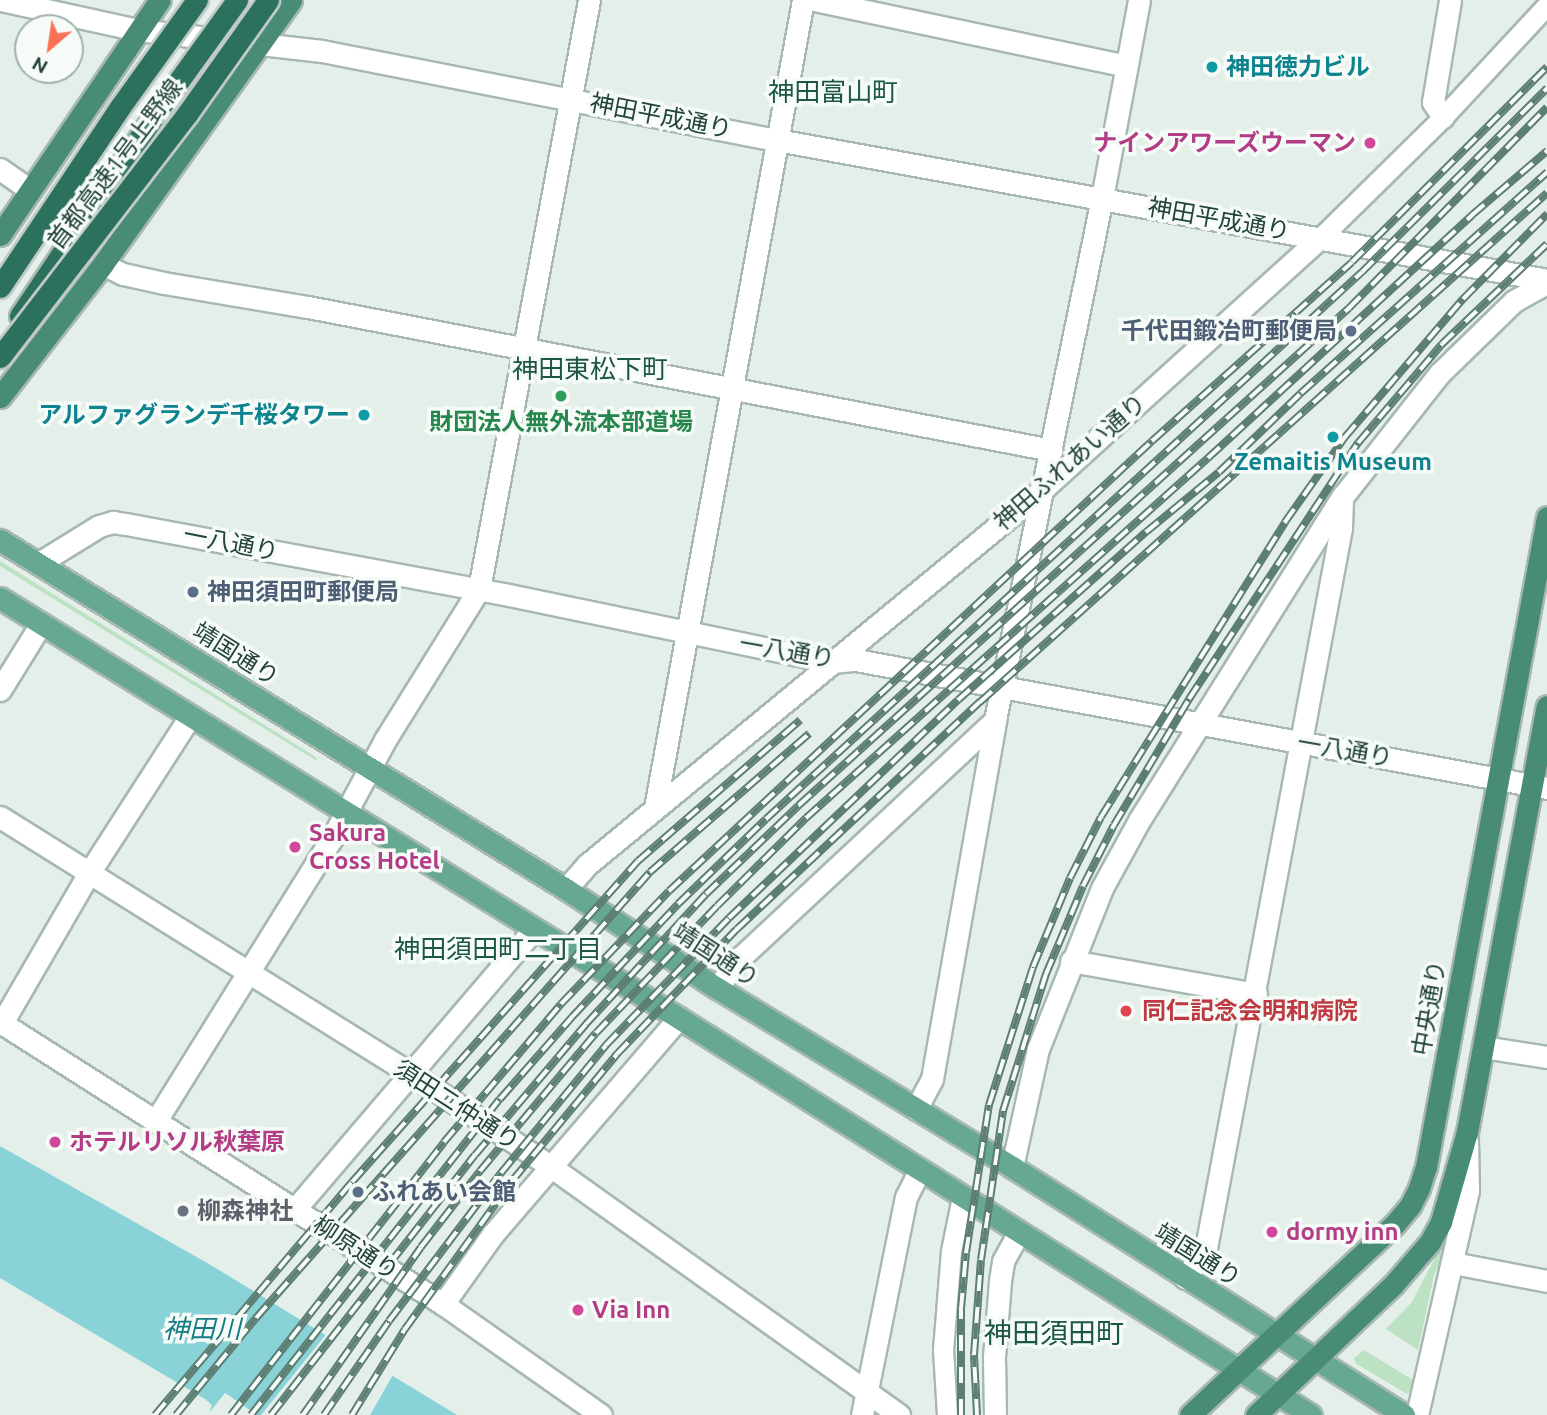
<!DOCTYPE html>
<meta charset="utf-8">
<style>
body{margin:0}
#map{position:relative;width:1547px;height:1415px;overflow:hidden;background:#e5efea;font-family:Ubuntu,"Noto Sans JP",sans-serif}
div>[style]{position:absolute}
.green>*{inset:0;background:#bce1c3}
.water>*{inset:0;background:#89d2d7}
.pier>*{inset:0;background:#e5efea}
.roads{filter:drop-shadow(2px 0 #a7b8b1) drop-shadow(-2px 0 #a7b8b1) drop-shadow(0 2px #a7b8b1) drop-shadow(0 -2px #a7b8b1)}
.pedestrian>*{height:19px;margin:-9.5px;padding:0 9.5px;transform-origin:9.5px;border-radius:9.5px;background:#fff}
.minor>*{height:21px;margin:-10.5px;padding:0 10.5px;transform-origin:10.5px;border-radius:10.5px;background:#fff}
.tertiary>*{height:21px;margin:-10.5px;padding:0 10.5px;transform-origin:10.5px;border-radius:10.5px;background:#fff}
.primary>*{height:21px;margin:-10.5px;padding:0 10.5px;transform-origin:10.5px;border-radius:10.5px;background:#66a891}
.trunk>*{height:21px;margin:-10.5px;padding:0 10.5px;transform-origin:10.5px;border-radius:10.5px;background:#488c77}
.motorway>*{height:21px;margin:-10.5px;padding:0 10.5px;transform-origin:10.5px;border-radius:10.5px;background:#2b715d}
.rail>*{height:8px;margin-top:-4px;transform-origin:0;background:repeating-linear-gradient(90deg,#f6fbf8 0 16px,#5d7e72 0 32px);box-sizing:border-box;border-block:2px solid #5d7e72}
.bridges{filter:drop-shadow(2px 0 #c1cac7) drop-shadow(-2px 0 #c1cac7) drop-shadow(0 2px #c1cac7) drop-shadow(0 -2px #c1cac7)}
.motorway-bridge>*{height:21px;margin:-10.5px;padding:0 10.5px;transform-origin:10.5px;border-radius:10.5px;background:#2b715d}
.dots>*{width:19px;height:19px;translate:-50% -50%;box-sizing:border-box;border:4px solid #f6fbf8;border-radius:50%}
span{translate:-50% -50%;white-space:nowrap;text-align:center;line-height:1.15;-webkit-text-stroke:7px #f6fbf8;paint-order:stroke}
.culture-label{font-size:24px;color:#0d838f;font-weight:700}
.left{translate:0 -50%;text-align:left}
.right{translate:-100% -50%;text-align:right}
.street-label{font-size:24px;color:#224337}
.hotel-label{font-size:24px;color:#b23c85;font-weight:700}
.service-label{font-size:24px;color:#4e5e75;font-weight:700}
.leisure-label{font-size:24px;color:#27864d;font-weight:700}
.health-label{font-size:24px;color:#be3a42;font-weight:700}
.worship-label{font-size:24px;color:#5b616d;font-weight:700}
.neighbourhood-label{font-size:26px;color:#1c5743}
.water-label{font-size:26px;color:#177b84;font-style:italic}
.quarter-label{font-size:28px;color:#1c5743}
.north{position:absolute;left:14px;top:14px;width:70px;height:70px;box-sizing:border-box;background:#f6fbf8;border:2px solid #a1b1ab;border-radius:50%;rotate:209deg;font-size:19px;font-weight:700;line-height:28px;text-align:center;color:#224337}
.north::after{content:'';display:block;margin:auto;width:24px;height:32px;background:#fc7056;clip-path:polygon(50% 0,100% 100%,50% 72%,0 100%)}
</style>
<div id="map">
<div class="green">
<div style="clip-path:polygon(0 561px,316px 757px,317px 761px,0 566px)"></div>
<div style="clip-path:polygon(1445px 1251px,1434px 1275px,1418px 1350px,1386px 1329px,1412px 1302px,1438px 1252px)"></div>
<div style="clip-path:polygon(1364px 1350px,1413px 1380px,1411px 1391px,1407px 1394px,1355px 1363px,1354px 1358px)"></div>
</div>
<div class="water">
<div style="clip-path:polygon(0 1146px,209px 1264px,457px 1415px,257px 1415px,225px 1393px,209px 1413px,212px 1405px,205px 1399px,0 1278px)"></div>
</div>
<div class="pier">
<div style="clip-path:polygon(328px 1332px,394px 1373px,370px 1415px,261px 1415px)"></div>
</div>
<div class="roads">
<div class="pedestrian">
<div style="left:1321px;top:237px;width:171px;rotate:-44.5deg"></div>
<div style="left:1443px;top:117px;width:153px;rotate:-47.1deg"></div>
<div style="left:947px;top:1415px;width:65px;rotate:-93.5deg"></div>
<div style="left:943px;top:1350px;width:99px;rotate:-85.4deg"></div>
<div style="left:951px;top:1251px;width:55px;rotate:-78.5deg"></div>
</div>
<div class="minor">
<div style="left:814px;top:0;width:319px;rotate:11.9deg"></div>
<div style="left:1443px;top:117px;width:18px;rotate:-124deg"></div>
<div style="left:1433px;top:102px;width:103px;rotate:-80.5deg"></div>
<div style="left:0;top:169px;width:37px;rotate:35deg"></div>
<div style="left:103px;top:264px;width:22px;rotate:27deg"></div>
<div style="left:123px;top:274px;width:42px;rotate:12.4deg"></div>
<div style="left:164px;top:283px;width:146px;rotate:9.5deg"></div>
<div style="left:308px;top:307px;width:757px;rotate:10.89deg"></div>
<div style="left:39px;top:563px;width:70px;rotate:-31.7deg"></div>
<div style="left:99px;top:526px;width:15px;rotate:-16deg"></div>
<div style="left:113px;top:522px;width:13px;rotate:9deg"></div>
<div style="left:126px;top:524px;width:384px;rotate:10.5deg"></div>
<div style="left:504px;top:594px;width:335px;rotate:11.7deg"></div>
<div style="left:832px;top:662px;width:24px;rotate:-5deg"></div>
<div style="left:856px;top:660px;width:703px;rotate:10.49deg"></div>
<div style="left:0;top:690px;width:78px;rotate:-58.2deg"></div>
<div style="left:655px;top:808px;width:821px;rotate:-79.62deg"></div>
<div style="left:0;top:817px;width:483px;rotate:32deg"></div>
<div style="left:410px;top:1073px;width:168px;rotate:33.6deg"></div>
<div style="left:550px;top:1166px;width:429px;rotate:35.5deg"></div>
<div style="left:566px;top:889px;width:33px;rotate:-49deg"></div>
<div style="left:588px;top:864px;width:590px;rotate:-39.49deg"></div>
<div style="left:1043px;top:489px;width:375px;rotate:-42.2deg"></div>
<div style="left:1071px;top:961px;width:188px;rotate:10.1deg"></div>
<div style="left:717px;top:988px;width:38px;rotate:-53deg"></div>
<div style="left:740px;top:958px;width:349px;rotate:-43deg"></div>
<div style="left:0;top:1022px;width:525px;rotate:32.48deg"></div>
<div style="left:443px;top:1304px;width:193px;rotate:35.1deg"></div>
<div style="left:2px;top:1023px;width:173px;rotate:-59.9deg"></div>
<div style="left:89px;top:873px;width:187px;rotate:-57.2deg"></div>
<div style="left:1483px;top:1047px;width:65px;rotate:8.9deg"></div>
<div style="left:916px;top:1109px;width:34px;rotate:-62deg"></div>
<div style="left:932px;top:1079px;width:364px;rotate:-80deg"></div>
<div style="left:995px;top:720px;width:533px;rotate:-78.42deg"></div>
<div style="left:1102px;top:198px;width:201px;rotate:-79.4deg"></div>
<div style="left:157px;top:1119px;width:329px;rotate:-58.1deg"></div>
<div style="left:331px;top:840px;width:114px;rotate:-61.6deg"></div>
<div style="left:385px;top:740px;width:178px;rotate:-58.1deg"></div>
<div style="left:479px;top:589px;width:599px;rotate:-79.42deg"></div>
<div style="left:1012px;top:1167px;width:121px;rotate:-77.6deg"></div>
<div style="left:1038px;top:1049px;width:173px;rotate:-68.3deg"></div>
<div style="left:1102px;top:888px;width:79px;rotate:-61.2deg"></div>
<div style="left:1140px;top:819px;width:381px;rotate:-57.9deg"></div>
<div style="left:1343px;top:496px;width:155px;rotate:-51.8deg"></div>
<div style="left:1439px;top:374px;width:105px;rotate:-44.2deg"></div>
<div style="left:1514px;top:301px;width:38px;rotate:-29deg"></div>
<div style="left:295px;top:1209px;width:368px;rotate:-49.5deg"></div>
<div style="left:1453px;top:1263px;width:96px;rotate:10.8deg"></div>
<div style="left:1185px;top:1278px;width:37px;rotate:-55deg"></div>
<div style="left:1206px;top:1248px;width:733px;rotate:-79.38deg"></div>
<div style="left:1341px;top:528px;width:30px;rotate:-88deg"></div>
<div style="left:443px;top:1304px;width:86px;rotate:-54.5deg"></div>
<div style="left:493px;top:1234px;width:285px;rotate:-49.3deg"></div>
<div style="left:862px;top:1415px;width:222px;rotate:-78.6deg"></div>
<div style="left:906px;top:1197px;width:30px;rotate:-63deg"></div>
<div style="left:995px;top:1415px;width:58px;rotate:-91deg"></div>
<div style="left:994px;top:1357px;width:76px;rotate:-85.5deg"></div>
<div style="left:1000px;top:1281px;width:20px;rotate:-81deg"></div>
<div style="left:1003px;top:1261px;width:33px;rotate:-61deg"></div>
</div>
<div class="tertiary">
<div style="left:1px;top:0;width:140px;rotate:12.4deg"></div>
<div style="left:138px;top:30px;width:185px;rotate:6.5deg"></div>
<div style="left:322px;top:51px;width:464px;rotate:11.1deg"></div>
<div style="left:777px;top:140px;width:783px;rotate:10.3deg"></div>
<div style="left:1417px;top:1415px;width:230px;rotate:-77.2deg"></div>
<div style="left:1468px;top:1191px;width:50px;rotate:-91.1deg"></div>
</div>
<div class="primary">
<div style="left:0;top:540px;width:665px;rotate:31.66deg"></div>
<div style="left:566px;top:889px;width:181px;rotate:33.3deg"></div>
<div style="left:717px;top:988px;width:345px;rotate:31.2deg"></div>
<div style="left:1012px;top:1167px;width:464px;rotate:32.3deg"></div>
<div style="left:0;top:598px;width:798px;rotate:31.74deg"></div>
<div style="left:679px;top:1018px;width:746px;rotate:32.14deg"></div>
</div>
<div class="trunk">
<div style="left:0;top:235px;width:284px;rotate:-55.8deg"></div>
<div style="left:0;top:397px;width:168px;rotate:-52.2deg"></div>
<div style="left:103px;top:264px;width:324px;rotate:-54.5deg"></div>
<div style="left:1190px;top:1415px;width:279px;rotate:-43deg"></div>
<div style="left:1394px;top:1225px;width:25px;rotate:-50deg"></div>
<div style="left:1410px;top:1206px;width:20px;rotate:-63deg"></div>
<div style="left:1419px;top:1188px;width:22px;rotate:-72deg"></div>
<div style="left:1426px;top:1167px;width:661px;rotate:-79.45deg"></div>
<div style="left:1256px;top:1415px;width:189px;rotate:-43.5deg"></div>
<div style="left:1393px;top:1285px;width:57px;rotate:-49.3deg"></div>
<div style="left:1430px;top:1242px;width:23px;rotate:-61deg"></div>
<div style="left:1441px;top:1222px;width:94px;rotate:-73.9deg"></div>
<div style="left:1467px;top:1132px;width:433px;rotate:-79.4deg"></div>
</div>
<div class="motorway">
<div style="left:20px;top:316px;width:247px;rotate:-56.2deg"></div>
</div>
</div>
<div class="rail">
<div style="left:155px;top:1415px;width:305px;rotate:-49.8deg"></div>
<div style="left:352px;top:1182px;width:430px;rotate:-48.3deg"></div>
<div style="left:638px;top:861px;width:215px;rotate:-41deg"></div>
<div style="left:176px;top:1415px;width:126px;rotate:-50.5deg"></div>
<div style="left:256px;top:1318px;width:595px;rotate:-48.54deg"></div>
<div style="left:650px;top:872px;width:211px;rotate:-41deg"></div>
<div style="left:231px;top:1415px;width:346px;rotate:-52deg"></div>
<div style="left:444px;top:1142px;width:181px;rotate:-49.7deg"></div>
<div style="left:561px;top:1004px;width:156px;rotate:-46.3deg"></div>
<div style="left:669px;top:891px;width:660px;rotate:-42.97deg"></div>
<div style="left:1152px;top:441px;width:268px;rotate:-41.8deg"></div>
<div style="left:1352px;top:262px;width:276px;rotate:-45deg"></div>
<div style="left:251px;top:1415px;width:402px;rotate:-51.8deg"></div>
<div style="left:500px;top:1099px;width:109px;rotate:-48.7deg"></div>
<div style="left:572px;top:1017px;width:155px;rotate:-46.8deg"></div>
<div style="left:678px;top:904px;width:122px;rotate:-44deg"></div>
<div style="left:766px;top:819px;width:809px;rotate:-42.55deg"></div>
<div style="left:1362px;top:272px;width:261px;rotate:-44.8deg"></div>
<div style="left:271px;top:1415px;width:330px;rotate:-51.9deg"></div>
<div style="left:475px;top:1155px;width:172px;rotate:-49.7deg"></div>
<div style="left:586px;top:1024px;width:177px;rotate:-47.3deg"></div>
<div style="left:706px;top:894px;width:129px;rotate:-43.7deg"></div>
<div style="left:799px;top:805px;width:741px;rotate:-42.1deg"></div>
<div style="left:1349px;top:308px;width:282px;rotate:-45.4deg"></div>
<div style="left:303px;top:1415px;width:205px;rotate:-54.9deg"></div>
<div style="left:421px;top:1247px;width:96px;rotate:-52.2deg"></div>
<div style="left:480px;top:1171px;width:180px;rotate:-50deg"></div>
<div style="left:596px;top:1033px;width:175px;rotate:-46.4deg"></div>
<div style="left:717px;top:906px;width:125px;rotate:-44.7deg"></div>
<div style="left:806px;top:818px;width:540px;rotate:-41.85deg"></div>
<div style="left:1208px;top:458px;width:359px;rotate:-42.6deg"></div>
<div style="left:1472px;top:215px;width:99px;rotate:-40.5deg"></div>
<div style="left:324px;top:1415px;width:114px;rotate:-55.3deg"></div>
<div style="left:389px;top:1321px;width:186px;rotate:-52.9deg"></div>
<div style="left:501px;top:1173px;width:166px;rotate:-50.6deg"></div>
<div style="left:606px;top:1045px;width:177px;rotate:-45.9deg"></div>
<div style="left:729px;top:918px;width:316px;rotate:-43.6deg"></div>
<div style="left:958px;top:700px;width:252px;rotate:-41.8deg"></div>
<div style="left:1146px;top:532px;width:94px;rotate:-39.4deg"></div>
<div style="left:1219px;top:472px;width:114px;rotate:-43.9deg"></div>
<div style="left:1301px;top:393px;width:331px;rotate:-41.9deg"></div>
<div style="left:352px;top:1415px;width:101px;rotate:-58.4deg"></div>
<div style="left:405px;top:1329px;width:183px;rotate:-54.1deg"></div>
<div style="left:512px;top:1181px;width:165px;rotate:-50.4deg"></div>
<div style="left:617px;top:1054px;width:173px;rotate:-46.2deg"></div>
<div style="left:737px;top:929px;width:333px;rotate:-43.1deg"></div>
<div style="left:980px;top:702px;width:762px;rotate:-41.91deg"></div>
<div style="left:961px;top:1415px;width:106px;rotate:-90deg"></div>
<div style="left:961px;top:1309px;width:56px;rotate:-84.9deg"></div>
<div style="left:966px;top:1253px;width:150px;rotate:-81.2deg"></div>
<div style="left:989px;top:1105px;width:145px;rotate:-72.3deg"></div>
<div style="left:1033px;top:967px;width:96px;rotate:-67.4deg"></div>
<div style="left:1070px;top:878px;width:68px;rotate:-63.1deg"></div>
<div style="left:1101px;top:817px;width:91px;rotate:-58.1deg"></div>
<div style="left:1149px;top:740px;width:257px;rotate:-58deg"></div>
<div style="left:1285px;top:522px;width:104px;rotate:-54.8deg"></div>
<div style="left:1345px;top:437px;width:182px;rotate:-49.5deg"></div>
<div style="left:1463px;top:299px;width:120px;rotate:-45.3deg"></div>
<div style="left:977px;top:1415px;width:60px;rotate:-92.9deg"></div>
<div style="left:974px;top:1355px;width:95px;rotate:-85.8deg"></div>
<div style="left:981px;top:1260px;width:151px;rotate:-81.6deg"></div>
<div style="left:1003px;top:1111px;width:144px;rotate:-72.6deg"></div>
<div style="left:1046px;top:974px;width:95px;rotate:-67.2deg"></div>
<div style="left:1083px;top:886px;width:68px;rotate:-63.1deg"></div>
<div style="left:1114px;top:825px;width:147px;rotate:-59.2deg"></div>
<div style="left:1189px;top:699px;width:307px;rotate:-56.6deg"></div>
<div style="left:1358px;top:443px;width:130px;rotate:-49.7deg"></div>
<div style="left:1442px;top:344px;width:145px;rotate:-43.6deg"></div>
</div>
<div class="bridges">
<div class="motorway-bridge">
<div style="left:157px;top:111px;width:137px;rotate:-54.2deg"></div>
<div style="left:0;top:287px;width:216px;rotate:-56.3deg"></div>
<div style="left:120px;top:107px;width:132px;rotate:-54.3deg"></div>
<div style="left:0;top:357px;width:307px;rotate:-52.4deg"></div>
<div style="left:187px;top:114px;width:140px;rotate:-54.6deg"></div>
</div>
</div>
<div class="dots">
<div style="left:1212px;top:67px;background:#0f9aa8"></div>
<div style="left:1370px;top:143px;background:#d1479c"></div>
<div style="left:1351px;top:331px;background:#5c6f8a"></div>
<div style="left:561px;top:396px;background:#2e9e5b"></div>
<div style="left:364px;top:415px;background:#0f9aa8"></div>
<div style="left:1333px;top:437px;background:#0f9aa8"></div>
<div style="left:193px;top:592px;background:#5c6f8a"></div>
<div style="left:295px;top:847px;background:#d1479c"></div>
<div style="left:1126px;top:1011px;background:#e0444e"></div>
<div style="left:55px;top:1142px;background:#d1479c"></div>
<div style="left:358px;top:1192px;background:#5c6f8a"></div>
<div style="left:183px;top:1211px;background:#6b7280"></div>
<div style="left:1272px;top:1232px;background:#d1479c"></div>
<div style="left:578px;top:1310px;background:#d1479c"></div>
</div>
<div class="culture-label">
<span class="left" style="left:1226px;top:67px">神田徳力ビル</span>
<span class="right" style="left:350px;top:415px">アルファグランデ千桜タワー</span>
<span style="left:1333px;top:462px">Zemaitis Museum</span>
</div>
<div class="street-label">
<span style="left:661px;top:116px;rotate:11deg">神田平成通り</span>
<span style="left:115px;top:164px;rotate:-53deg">首都高速1号上野線</span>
<span style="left:1219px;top:219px;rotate:10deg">神田平成通り</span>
<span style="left:1070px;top:462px;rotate:-41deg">神田ふれあい通り</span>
<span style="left:231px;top:543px;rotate:11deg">一八通り</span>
<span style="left:787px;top:651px;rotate:10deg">一八通り</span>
<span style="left:236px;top:654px;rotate:32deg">靖国通り</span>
<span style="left:1345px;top:750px;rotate:10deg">一八通り</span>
<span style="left:716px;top:955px;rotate:33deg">靖国通り</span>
<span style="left:1429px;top:1008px;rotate:-80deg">中央通り</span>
<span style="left:457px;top:1105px;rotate:33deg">須田二仲通り</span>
<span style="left:356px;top:1248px;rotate:33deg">柳原通り</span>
<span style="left:1198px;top:1255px;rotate:32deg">靖国通り</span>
</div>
<div class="hotel-label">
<span class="right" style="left:1356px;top:143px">ナインアワーズウーマン</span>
<span class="left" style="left:309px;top:847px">Sakura<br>Cross Hotel</span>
<span class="left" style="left:69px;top:1142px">ホテルリソル秋葉原</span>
<span class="left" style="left:1286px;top:1232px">dormy inn</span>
<span class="left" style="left:592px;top:1310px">Via Inn</span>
</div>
<div class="service-label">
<span class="right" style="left:1337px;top:331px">千代田鍛冶町郵便局</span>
<span class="left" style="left:207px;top:592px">神田須田町郵便局</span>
<span class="left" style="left:372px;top:1192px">ふれあい会館</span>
</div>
<div class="leisure-label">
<span style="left:561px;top:422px">財団法人無外流本部道場</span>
</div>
<div class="health-label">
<span class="left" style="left:1142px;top:1011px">同仁記念会明和病院</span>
</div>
<div class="worship-label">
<span class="left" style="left:197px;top:1211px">柳森神社</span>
</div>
<div class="neighbourhood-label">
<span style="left:833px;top:92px">神田富山町</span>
<span style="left:590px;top:369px">神田東松下町</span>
<span style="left:498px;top:949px">神田須田町二丁目</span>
</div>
<div class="water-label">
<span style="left:202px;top:1329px">神田川</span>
</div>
<div class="quarter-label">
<span style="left:1054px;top:1333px">神田須田町</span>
</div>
<div class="north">N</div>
</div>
